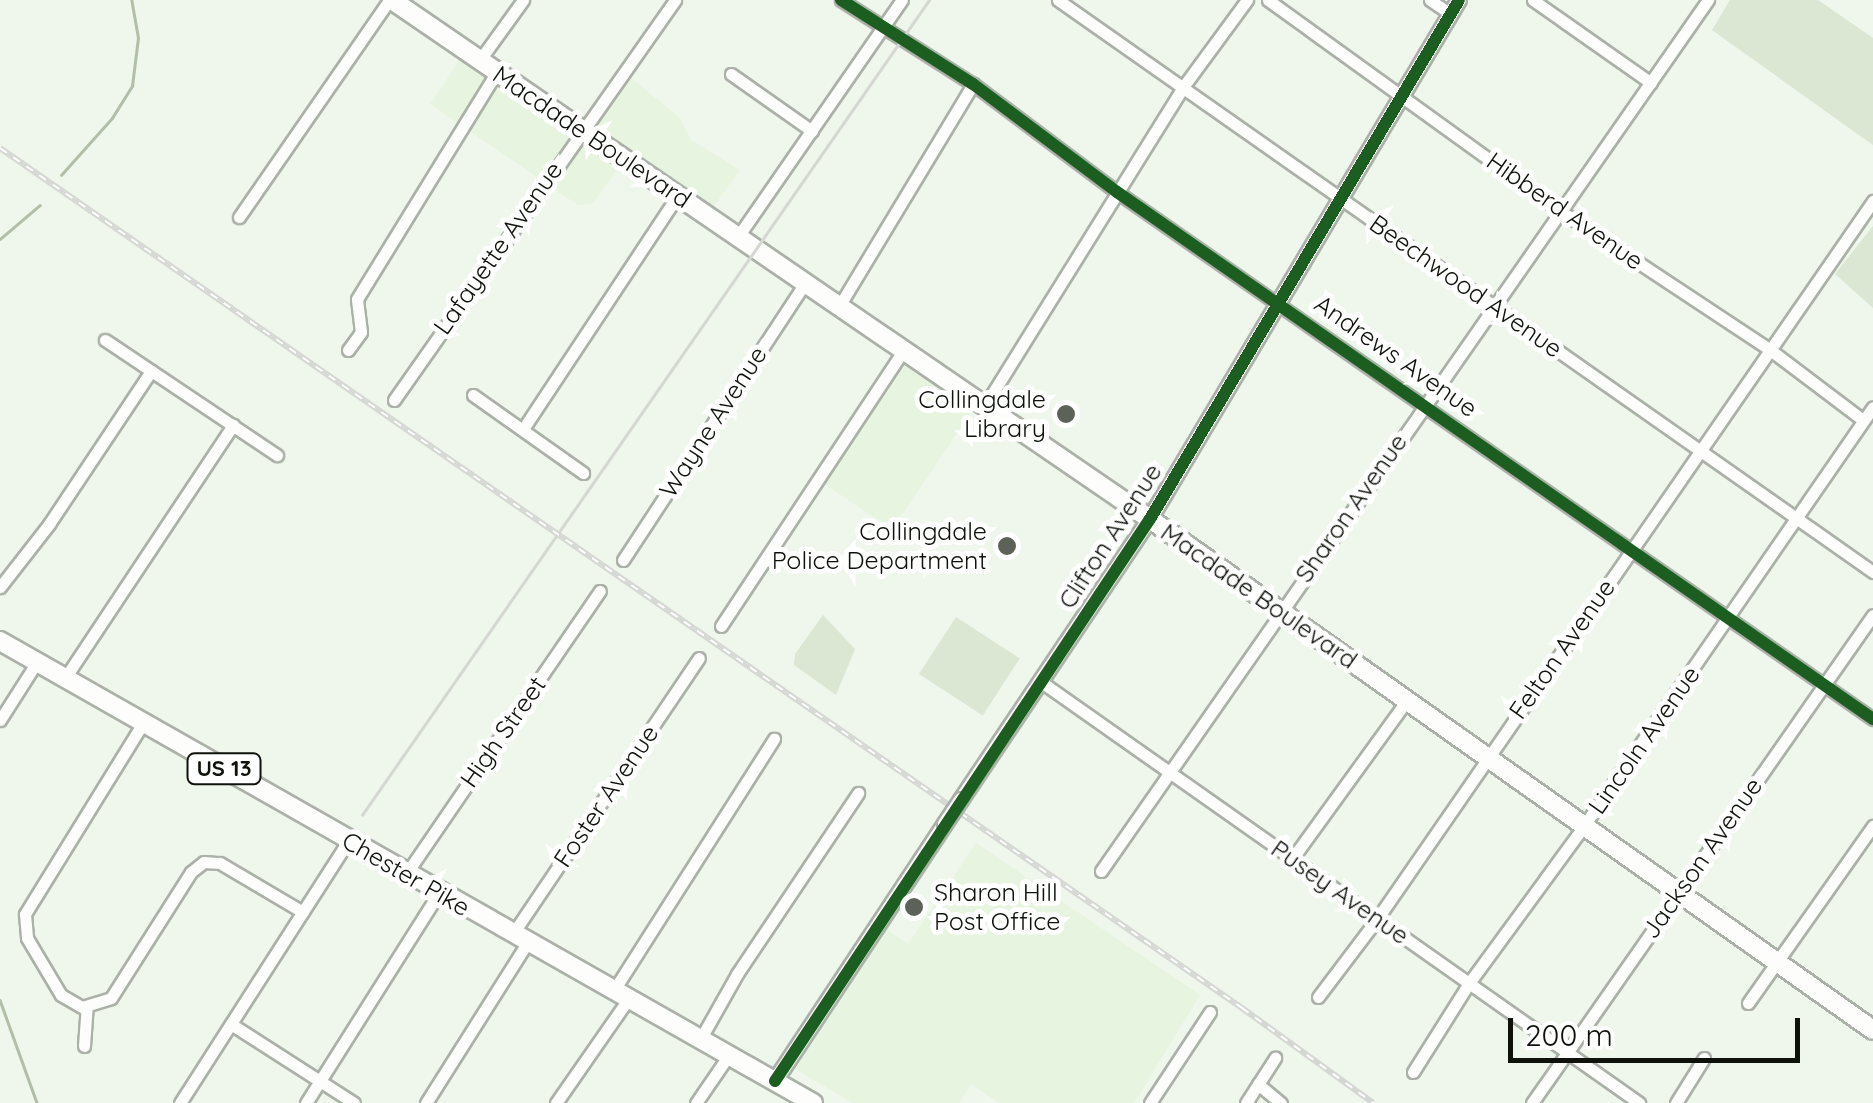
<!DOCTYPE html>
<style>
body{margin:0}
#map{position:relative;width:1873px;height:1103px;overflow:hidden;background:#eff6eb;font-family:Quicksand,sans-serif}
div>[style]{position:absolute}
.built>*{inset:0;background:#e7f4df;transform-origin:0 0}
.green>*{inset:0;background:#dbe6d3;transform-origin:0 0}
.stream>*{height:2.5px;margin:-1.25px;padding:0 1.25px;transform-origin:1.25px;border-radius:1.25px;background:#b1bfa8}
.roads{filter:drop-shadow(2px 0 #abb1a8) drop-shadow(-2px 0 #abb1a8) drop-shadow(0 2px #abb1a8) drop-shadow(0 -2px #abb1a8)}
.minor>*{height:11px;margin:-5.5px;padding:0 5.5px;transform-origin:5.5px;border-radius:5.5px;background:#fdfefc}
.tertiary>*{height:14px;margin:-7px;padding:0 7px;transform-origin:7px;border-radius:7px;background:#fdfefc}
.primary>*{height:18px;margin:-9px;padding:0 9px;transform-origin:9px;border-radius:9px;background:#fdfefc}
.tram>*{height:2.5px;margin:-1.25px;padding:0 1.25px;transform-origin:1.25px;border-radius:1.25px;background:#d5d7d3}
.rail>*{height:6px;margin-top:-3px;transform-origin:0;background:repeating-linear-gradient(90deg,#fff 0 8px,#d5d7d3 0 16px);box-sizing:border-box;border-block:2px solid #d5d7d3}
.bridges{filter:drop-shadow(2px 0 #abb1a8) drop-shadow(-2px 0 #abb1a8) drop-shadow(0 2px #abb1a8) drop-shadow(0 -2px #abb1a8)}
.tertiary-bridge>*{height:14px;margin:-7px;padding:0 7px;transform-origin:7px;border-radius:7px;background:#fdfefc}
.cycleway>*{height:12px;margin:-6px;padding:0 6px;transform-origin:6px;border-radius:6px;background:#1b5e20}
.dots>*{width:28px;height:28px;translate:-50% -50%;box-sizing:border-box;border:5px solid #fff;border-radius:50%}
span{translate:-50% -50%;white-space:nowrap;text-align:center;line-height:1.15;-webkit-text-stroke:10px #fff;paint-order:stroke}
.shield-label span{padding:2px 8px;background:#fff;border:2px solid;border-radius:8px;-webkit-text-stroke-width:0}
.shield-label{font-size:22px;color:#0e120b;font-weight:700}
.street-label{font-size:25px;color:#0e120b}
.poi-label{font-size:25px;color:#0e120b}
.right{translate:-100% -50%;text-align:right}
.left{translate:0 -50%;text-align:left}
.scale{position:absolute;left:1508px;top:1018px;width:292px;height:45px;box-sizing:border-box;border:5px solid #0e120b;border-top:0;padding-left:12px;font-size:30px;line-height:35px;white-space:nowrap;color:#0e120b;-webkit-text-stroke:8px #fff;paint-order:stroke}
</style>
<div id="map">
<div class="built">
<div style="clip-path:polygon(460px 60px,582px 146px,631px 78px,679px 117px,691px 140px,740px 170px,713px 207px,632px 150px,593px 203px,578px 205px,430px 104px)"></div>
<div style="left:906px;top:364px;width:81px;height:145px;rotate:34deg"></div>
<div style="clip-path:polygon(976px 843px,1200px 995px,1134px 1103px,999px 1103px,971px 1084px,959px 1103px,853px 1103px,795px 1069px,886px 929px,908px 944px)"></div>
</div>
<div class="green">
<div style="clip-path:polygon(1730px 0,1818px 0,1873px 38px,1873px 145px,1712px 30px)"></div>
<div style="clip-path:polygon(1873px 226px,1873px 308px,1835px 274px)"></div>
<div style="clip-path:polygon(823px 615px,855px 649px,836px 695px,794px 665px,795px 654px)"></div>
<div style="left:956px;top:617px;width:76px;height:68px;rotate:33deg"></div>
</div>
<div class="stream">
<div style="left:61px;top:175px;width:76px;rotate:-48.2deg"></div>
<div style="left:112px;top:118px;width:38px;rotate:-58deg"></div>
<div style="left:132px;top:86px;width:48px;rotate:-82.9deg"></div>
<div style="left:138px;top:38px;width:39px;rotate:-100deg"></div>
<div style="left:0;top:239px;width:52px;rotate:-40.4deg"></div>
<div style="left:0;top:1000px;width:109px;rotate:70.2deg"></div>
</div>
<div class="roads">
<div class="minor">
<div style="left:841px;top:0;width:156px;rotate:32.5deg"></div>
<div style="left:973px;top:84px;width:180px;rotate:36.9deg"></div>
<div style="left:1117px;top:192px;width:922px;rotate:34.88deg"></div>
<div style="left:1058px;top:0;width:996px;rotate:35.06deg"></div>
<div style="left:1268px;top:0;width:362px;rotate:35.8deg"></div>
<div style="left:1562px;top:212px;width:248px;rotate:33.5deg"></div>
<div style="left:1769px;top:349px;width:118px;rotate:37.1deg"></div>
<div style="left:1430px;top:0;width:25px;rotate:34deg"></div>
<div style="left:1533px;top:0;width:144px;rotate:35.1deg"></div>
<div style="left:479px;top:61px;width:75px;rotate:-54.2deg"></div>
<div style="left:731px;top:74px;width:99px;rotate:35.1deg"></div>
<div style="left:239px;top:217px;width:264px;rotate:-55.3deg"></div>
<div style="left:739px;top:235px;width:286px;rotate:-55.3deg"></div>
<div style="left:838px;top:308px;width:262px;rotate:-58.9deg"></div>
<div style="left:105px;top:340px;width:207px;rotate:33.8deg"></div>
<div style="left:348px;top:350px;width:22px;rotate:-54deg"></div>
<div style="left:361px;top:332px;width:33px;rotate:-97deg"></div>
<div style="left:357px;top:299px;width:265px;rotate:-58.4deg"></div>
<div style="left:473px;top:395px;width:135px;rotate:35.3deg"></div>
<div style="left:394px;top:400px;width:489px;rotate:-54.9deg"></div>
<div style="left:984px;top:407px;width:377px;rotate:-58.1deg"></div>
<div style="left:1183px;top:87px;width:108px;rotate:-53.7deg"></div>
<div style="left:523px;top:429px;width:279px;rotate:-56.5deg"></div>
<div style="left:623px;top:560px;width:330px;rotate:-56.7deg"></div>
<div style="left:0;top:587px;width:80px;rotate:-52.1deg"></div>
<div style="left:49px;top:524px;width:184px;rotate:-56.3deg"></div>
<div style="left:721px;top:626px;width:330px;rotate:-56.5deg"></div>
<div style="left:65px;top:678px;width:304px;rotate:-56.4deg"></div>
<div style="left:1040px;top:681px;width:733px;rotate:35.16deg"></div>
<div style="left:0;top:720px;width:69px;rotate:-57.5deg"></div>
<div style="left:143px;top:723px;width:225px;rotate:121.7deg"></div>
<div style="left:25px;top:914px;width:24px;rotate:85deg"></div>
<div style="left:27px;top:938px;width:66px;rotate:59.2deg"></div>
<div style="left:61px;top:995px;width:24px;rotate:30deg"></div>
<div style="left:82px;top:1007px;width:30px;rotate:-17deg"></div>
<div style="left:111px;top:998px;width:149px;rotate:-57.6deg"></div>
<div style="left:191px;top:872px;width:16px;rotate:-38deg"></div>
<div style="left:204px;top:862px;width:16px;rotate:4deg"></div>
<div style="left:220px;top:863px;width:96px;rotate:30.6deg"></div>
<div style="left:1292px;top:859px;width:196px;rotate:-54.1deg"></div>
<div style="left:1101px;top:871px;width:1062px;rotate:-55.13deg"></div>
<div style="left:406px;top:874px;width:343px;rotate:-55.6deg"></div>
<div style="left:512px;top:935px;width:334px;rotate:-56deg"></div>
<div style="left:614px;top:990px;width:298px;rotate:-57.5deg"></div>
<div style="left:1318px;top:997px;width:98px;rotate:-52.9deg"></div>
<div style="left:1377px;top:919px;width:873px;rotate:-55.36deg"></div>
<div style="left:1748px;top:1003px;width:217px;rotate:-54.8deg"></div>
<div style="left:231px;top:1024px;width:146px;rotate:32.7deg"></div>
<div style="left:701px;top:1038px;width:73px;rotate:-60.6deg"></div>
<div style="left:737px;top:974px;width:218px;rotate:-56.2deg"></div>
<div style="left:84px;top:1046px;width:39px;rotate:-86deg"></div>
<div style="left:1413px;top:1072px;width:105px;rotate:-57.8deg"></div>
<div style="left:1469px;top:983px;width:193px;rotate:-53.8deg"></div>
<div style="left:1583px;top:827px;width:510px;rotate:-55.38deg"></div>
<div style="left:1258px;top:1084px;width:30px;rotate:40deg"></div>
<div style="left:180px;top:1103px;width:311px;rotate:-57.3deg"></div>
<div style="left:306px;top:1103px;width:249px;rotate:-57.7deg"></div>
<div style="left:426px;top:1103px;width:189px;rotate:-57.7deg"></div>
<div style="left:556px;top:1103px;width:128px;rotate:-55.2deg"></div>
<div style="left:696px;top:1103px;width:58px;rotate:-55.5deg"></div>
<div style="left:1150px;top:1103px;width:109px;rotate:-56.6deg"></div>
<div style="left:1246px;top:1103px;width:54px;rotate:-57.2deg"></div>
<div style="left:1532px;top:1103px;width:595px;rotate:-55.06deg"></div>
<div style="left:1676px;top:1103px;width:53px;rotate:-58.1deg"></div>
</div>
<div class="tertiary">
<div style="left:961px;top:800px;width:339px;rotate:-56.1deg"></div>
<div style="left:1150px;top:519px;width:604px;rotate:-59.23deg"></div>
<div style="left:775px;top:1081px;width:308px;rotate:-56.5deg"></div>
</div>
<div class="primary">
<div style="left:392px;top:0;width:919px;rotate:34.4deg"></div>
<div style="left:1150px;top:519px;width:885px;rotate:35.25deg"></div>
<div style="left:0;top:641px;width:935px;rotate:29.61deg"></div>
</div>
</div>
<div class="tram">
<div style="left:362px;top:815px;width:993px;rotate:-55.17deg"></div>
</div>
<div class="rail">
<div style="left:0;top:148px;width:1511px;rotate:34.7deg"></div>
<div style="left:1242px;top:1008px;width:162px;rotate:35.9deg"></div>
</div>
<div class="bridges">
<div class="tertiary-bridge">
<div style="left:945px;top:824px;width:29px;rotate:-56deg"></div>
</div>
</div>
<div class="cycleway">
<div style="left:841px;top:0;width:156px;rotate:32.5deg"></div>
<div style="left:973px;top:84px;width:180px;rotate:36.9deg"></div>
<div style="left:1117px;top:192px;width:922px;rotate:34.88deg"></div>
<div style="left:775px;top:1081px;width:676px;rotate:-56.29deg"></div>
<div style="left:1150px;top:519px;width:604px;rotate:-59.23deg"></div>
</div>
<div class="dots">
<div style="left:1066px;top:414px;background:#5d6259"></div>
<div style="left:1007px;top:546px;background:#5d6259"></div>
<div style="left:914px;top:907px;background:#5d6259"></div>
</div>
<div class="shield-label">
<span style="left:224px;top:769px">US 13</span>
</div>
<div class="street-label">
<span style="left:592px;top:137px;rotate:34deg">Macdade Boulevard</span>
<span style="left:1565px;top:211px;rotate:35deg">Hibberd Avenue</span>
<span style="left:498px;top:248px;rotate:-55deg">Lafayette Avenue</span>
<span style="left:1466px;top:286px;rotate:35deg">Beechwood Avenue</span>
<span style="left:1396px;top:356px;rotate:35deg">Andrews Avenue</span>
<span style="left:713px;top:422px;rotate:-57deg">Wayne Avenue</span>
<span style="left:1351px;top:508px;rotate:-55deg">Sharon Avenue</span>
<span style="left:1110px;top:536px;rotate:-57deg">Clifton Avenue</span>
<span style="left:1259px;top:596px;rotate:35deg">Macdade Boulevard</span>
<span style="left:1562px;top:649px;rotate:-55deg">Felton Avenue</span>
<span style="left:503px;top:732px;rotate:-55deg">High Street</span>
<span style="left:1644px;top:740px;rotate:-55deg">Lincoln Avenue</span>
<span style="left:606px;top:796px;rotate:-56deg">Foster Avenue</span>
<span style="left:1702px;top:858px;rotate:-55deg">Jackson Avenue</span>
<span style="left:406px;top:874px;rotate:30deg">Chester Pike</span>
<span style="left:1340px;top:892px;rotate:35deg">Pusey Avenue</span>
</div>
<div class="poi-label">
<span class="right" style="left:1046px;top:414px">Collingdale<br>Library</span>
<span class="right" style="left:987px;top:546px">Collingdale<br>Police Department</span>
<span class="left" style="left:934px;top:907px">Sharon Hill<br>Post Office</span>
</div>
<div class="scale">200 m</div>
</div>
